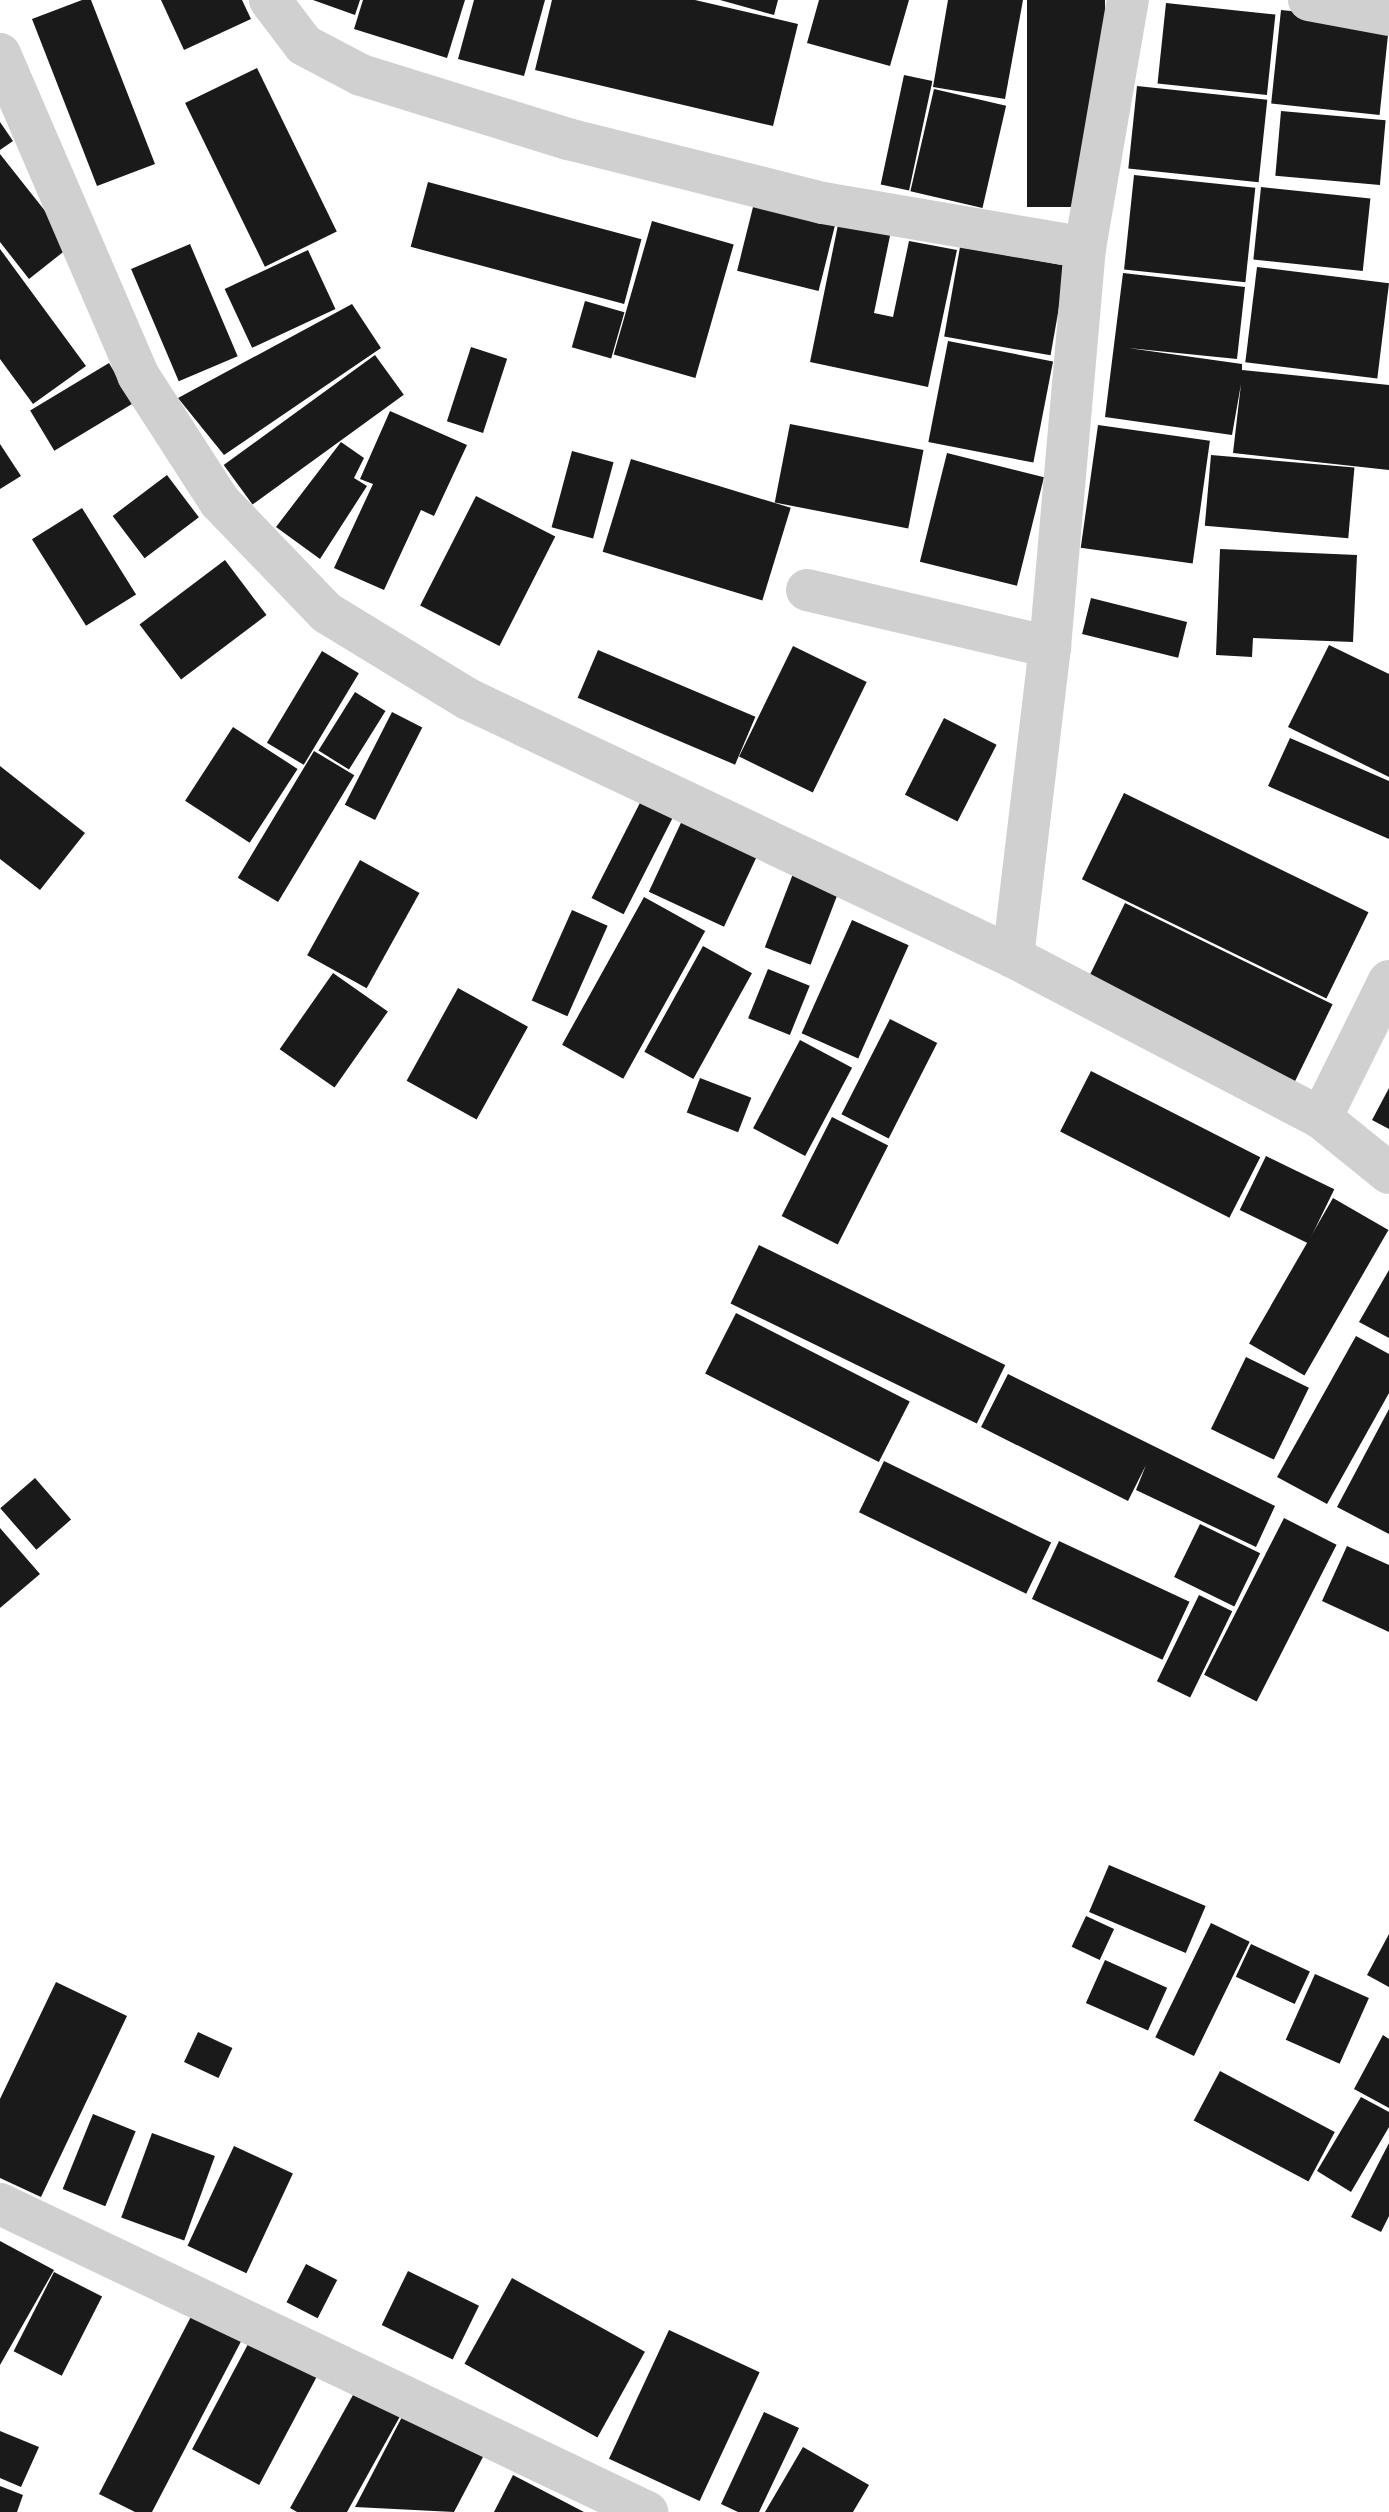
<!DOCTYPE html>
<style>
body{margin:0}
#map{position:relative;width:1389px;height:2512px;overflow:hidden;background:#fff;font-family:Roboto,sans-serif}
div>[style]{position:absolute}
.building>*{inset:0;background:#1a1a1a;transform-origin:0 0}
.minor>*{height:42px;margin:-21px;padding:0 21px;transform-origin:21px;border-radius:21px;background:#d0d0d0}
span{translate:-50% -50%;white-space:nowrap;text-align:center;line-height:1.15;-webkit-text-stroke:10px #fff;paint-order:stroke}
</style>
<div id="map">
<div class="building">
<div style="clip-path:polygon(82px 0,91px 0,155px 164px,97px 186px,32px 19px)"></div>
<div style="clip-path:polygon(161px 0,242px 0,251px 19px,184px 50px)"></div>
<div style="clip-path:polygon(313px 0,360px 0,355px 15px)"></div>
<div style="clip-path:polygon(363px 0,465px 0,447px 58px,354px 29px)"></div>
<div style="clip-path:polygon(474px 0,545px 0,524px 76px,458px 59px)"></div>
<div style="clip-path:polygon(552px 0,695px 0,798px 24px,773px 126px,535px 70px)"></div>
<div style="clip-path:polygon(720px 0,778px 0,774px 15px)"></div>
<div style="clip-path:polygon(819px 0,909px 0,890px 66px,807px 43px)"></div>
<div style="clip-path:polygon(948px 0,1023px 0,1005px 99px,933px 87px)"></div>
<div style="left:1027px;top:0;width:78px;height:207px"></div>
<div style="left:1166px;top:3px;width:110px;height:81px;rotate:6deg"></div>
<div style="left:1281px;top:10px;width:109px;height:94px;rotate:6deg"></div>
<div style="left:257px;top:68px;width:182px;height:80px;rotate:64deg"></div>
<div style="left:904px;top:75px;width:29px;height:112px;rotate:12deg"></div>
<div style="left:1137px;top:86px;width:131px;height:83px;rotate:6deg"></div>
<div style="left:934px;top:89px;width:74px;height:105px;rotate:13deg"></div>
<div style="left:1281px;top:111px;width:105px;height:65px;rotate:5deg"></div>
<div style="clip-path:polygon(0 122px,13px 141px,0 150px)"></div>
<div style="clip-path:polygon(0 154px,72px 245px,29px 279px,0 242px)"></div>
<div style="left:1134px;top:175px;width:122px;height:95px;rotate:6deg"></div>
<div style="left:428px;top:182px;width:221px;height:67px;rotate:15deg"></div>
<div style="left:1261px;top:187px;width:110px;height:73px;rotate:6deg"></div>
<div style="left:755px;top:199px;width:84px;height:74px;rotate:14deg"></div>
<div style="clip-path:polygon(839px 220px,891px 231px,874px 313px,893px 317px,909px 241px,957px 250px,928px 387px,810px 362px)"></div>
<div style="left:652px;top:221px;width:85px;height:139px;rotate:16deg"></div>
<div style="left:190px;top:244px;width:122px;height:64px;rotate:67deg"></div>
<div style="left:960px;top:247px;width:108px;height:91px;rotate:10deg"></div>
<div style="clip-path:polygon(0 249px,86px 366px,33px 404px,0 359px)"></div>
<div style="left:308px;top:250px;width:65px;height:92px;rotate:65deg"></div>
<div style="left:1257px;top:267px;width:133px;height:96px;rotate:7deg"></div>
<div style="clip-path:polygon(1123px 273px,1245px 287px,1237px 359px,1128px 348px,1242px 364px,1242px 370px,1389px 385px,1389px 470px,1233px 453px,1241px 384px,1232px 435px,1105px 417px)"></div>
<div style="left:585px;top:301px;width:41px;height:48px;rotate:16deg"></div>
<div style="clip-path:polygon(352px 304px,381px 348px,224px 455px,178px 398px)"></div>
<div style="left:948px;top:341px;width:107px;height:103px;rotate:11deg"></div>
<div style="left:471px;top:347px;width:38px;height:78px;rotate:18deg"></div>
<div style="left:375px;top:355px;width:49px;height:187px;rotate:54deg"></div>
<div style="left:109px;top:363px;width:47px;height:92px;rotate:59deg"></div>
<div style="clip-path:polygon(390px 411px,467px 445px,434px 516px,421px 510px,384px 590px,334px 568px,373px 484px,360px 479px)"></div>
<div style="left:790px;top:424px;width:136px;height:80px;rotate:11deg"></div>
<div style="left:1098px;top:425px;width:113px;height:124px;rotate:8deg"></div>
<div style="clip-path:polygon(341px 442px,364px 458px,354px 478px,367px 486px,320px 559px,276px 527px)"></div>
<div style="clip-path:polygon(0 444px,21px 476px,0 489px)"></div>
<div style="left:572px;top:451px;width:43px;height:79px;rotate:15deg"></div>
<div style="left:947px;top:453px;width:100px;height:112px;rotate:14deg"></div>
<div style="left:1211px;top:455px;width:144px;height:71px;rotate:5deg"></div>
<div style="left:631px;top:459px;width:167px;height:97px;rotate:17deg"></div>
<div style="left:167px;top:475px;width:53px;height:68px;rotate:53deg"></div>
<div style="left:476px;top:496px;width:89px;height:123px;rotate:27deg"></div>
<div style="left:82px;top:508px;width:102px;height:59px;rotate:58deg"></div>
<div style="clip-path:polygon(1220px 549px,1357px 555px,1353px 642px,1253px 638px,1252px 657px,1216px 655px)"></div>
<div style="left:225px;top:560px;width:69px;height:107px;rotate:53deg"></div>
<div style="left:1091px;top:598px;width:99px;height:37px;rotate:14deg"></div>
<div style="clip-path:polygon(1329px 645px,1389px 674px,1389px 777px,1288px 727px)"></div>
<div style="left:793px;top:646px;width:82px;height:123px;rotate:26deg"></div>
<div style="left:598px;top:650px;width:171px;height:52px;rotate:23deg"></div>
<div style="left:322px;top:651px;width:43px;height:107px;rotate:31deg"></div>
<div style="left:355px;top:692px;width:36px;height:69px;rotate:32deg"></div>
<div style="left:392px;top:712px;width:34px;height:104px;rotate:27deg"></div>
<div style="left:944px;top:718px;width:59px;height:86px;rotate:27deg"></div>
<div style="left:233px;top:727px;width:77px;height:88px;rotate:33deg"></div>
<div style="clip-path:polygon(1290px 738px,1389px 781px,1389px 839px,1268px 786px)"></div>
<div style="left:314px;top:751px;width:47px;height:148px;rotate:31deg"></div>
<div style="clip-path:polygon(0 766px,85px 833px,40px 890px,0 859px)"></div>
<div style="left:646px;top:791px;width:36px;height:120px;rotate:27deg"></div>
<div style="left:1124px;top:793px;width:272px;height:96px;rotate:26deg"></div>
<div style="left:686px;top:812px;width:83px;height:88px;rotate:25deg"></div>
<div style="left:360px;top:860px;width:68px;height:109px;rotate:29deg"></div>
<div style="left:796px;top:866px;width:49px;height:87px;rotate:21deg"></div>
<div style="left:644px;top:897px;width:70px;height:169px;rotate:29deg"></div>
<div style="left:1125px;top:903px;width:231px;height:93px;rotate:26deg"></div>
<div style="left:572px;top:910px;width:39px;height:99px;rotate:24deg"></div>
<div style="left:852px;top:920px;width:62px;height:124px;rotate:24deg"></div>
<div style="left:703px;top:946px;width:56px;height:121px;rotate:29deg"></div>
<div style="left:768px;top:969px;width:45px;height:53px;rotate:22deg"></div>
<div style="left:333px;top:973px;width:67px;height:93px;rotate:35deg"></div>
<div style="left:458px;top:988px;width:80px;height:106px;rotate:29deg"></div>
<div style="left:890px;top:1019px;width:53px;height:107px;rotate:27deg"></div>
<div style="left:800px;top:1040px;width:59px;height:100px;rotate:28deg"></div>
<div style="left:1091px;top:1071px;width:190px;height:68px;rotate:27deg"></div>
<div style="left:700px;top:1078px;width:55px;height:37px;rotate:21deg"></div>
<div style="clip-path:polygon(1389px 1088px,1389px 1129px,1372px 1120px)"></div>
<div style="left:832px;top:1117px;width:63px;height:111px;rotate:27deg"></div>
<div style="left:1266px;top:1156px;width:76px;height:60px;rotate:26deg"></div>
<div style="left:1333px;top:1198px;width:64px;height:168px;rotate:30deg"></div>
<div style="left:759px;top:1245px;width:274px;height:65px;rotate:26deg"></div>
<div style="clip-path:polygon(1389px 1270px,1389px 1338px,1359px 1322px)"></div>
<div style="left:736px;top:1313px;width:195px;height:68px;rotate:27deg"></div>
<div style="clip-path:polygon(1356px 1336px,1389px 1354px,1389px 1393px,1327px 1504px,1277px 1477px)"></div>
<div style="left:1246px;top:1357px;width:70px;height:80px;rotate:26deg"></div>
<div style="clip-path:polygon(1008px 1374px,1275px 1506px,1256px 1547px,1136px 1490px,1146px 1465px,1128px 1501px,981px 1427px)"></div>
<div style="clip-path:polygon(1389px 1409px,1389px 1534px,1337px 1507px)"></div>
<div style="left:884px;top:1461px;width:186px;height:57px;rotate:26deg"></div>
<div style="left:35px;top:1478px;width:55px;height:46px;rotate:49deg"></div>
<div style="left:1284px;top:1518px;width:59px;height:176px;rotate:27deg"></div>
<div style="left:1200px;top:1524px;width:67px;height:59px;rotate:26deg"></div>
<div style="clip-path:polygon(0 1528px,40px 1574px,0 1608px)"></div>
<div style="left:1059px;top:1541px;width:144px;height:64px;rotate:25deg"></div>
<div style="clip-path:polygon(1347px 1546px,1389px 1565px,1389px 1632px,1322px 1601px)"></div>
<div style="left:1199px;top:1595px;width:37px;height:96px;rotate:26deg"></div>
<div style="left:1109px;top:1865px;width:105px;height:51px;rotate:23deg"></div>
<div style="left:1086px;top:1916px;width:31px;height:34px;rotate:25deg"></div>
<div style="left:1211px;top:1923px;width:43px;height:127px;rotate:26deg"></div>
<div style="clip-path:polygon(1389px 1934px,1389px 1987px,1367px 1975px)"></div>
<div style="left:1251px;top:1944px;width:65px;height:36px;rotate:25deg"></div>
<div style="left:1105px;top:1960px;width:68px;height:47px;rotate:24deg"></div>
<div style="left:1315px;top:1974px;width:59px;height:72px;rotate:24deg"></div>
<div style="clip-path:polygon(56px 1982px,127px 2016px,41px 2197px,0 2178px,0 2099px)"></div>
<div style="left:198px;top:2032px;width:38px;height:33px;rotate:25deg"></div>
<div style="clip-path:polygon(1383px 2035px,1389px 2039px,1389px 2108px,1354px 2089px)"></div>
<div style="left:1220px;top:2071px;width:130px;height:56px;rotate:28deg"></div>
<div style="clip-path:polygon(1361px 2097px,1389px 2112px,1389px 2127px,1351px 2192px,1317px 2171px)"></div>
<div style="left:93px;top:2114px;width:46px;height:81px;rotate:22deg"></div>
<div style="left:152px;top:2133px;width:67px;height:90px;rotate:20deg"></div>
<div style="clip-path:polygon(1389px 2143px,1389px 2216px,1381px 2232px,1351px 2217px)"></div>
<div style="left:234px;top:2146px;width:65px;height:110px;rotate:25deg"></div>
<div style="clip-path:polygon(0 2241px,54px 2270px,0 2365px)"></div>
<div style="left:306px;top:2264px;width:35px;height:43px;rotate:27deg"></div>
<div style="left:408px;top:2271px;width:79px;height:60px;rotate:26deg"></div>
<div style="left:54px;top:2272px;width:54px;height:89px;rotate:27deg"></div>
<div style="left:512px;top:2278px;width:152px;height:98px;rotate:29deg"></div>
<div style="clip-path:polygon(197px 2305px,247px 2330px,152px 2512px,135px 2512px,99px 2494px)"></div>
<div style="left:669px;top:2330px;width:100px;height:142px;rotate:25deg"></div>
<div style="left:255px;top:2331px;width:76px;height:134px;rotate:28deg"></div>
<div style="clip-path:polygon(358px 2386px,403px 2411px,347px 2512px,297px 2512px,290px 2508px)"></div>
<div style="clip-path:polygon(764px 2412px,799px 2428px,759px 2512px,738px 2512px,721px 2504px)"></div>
<div style="clip-path:polygon(403px 2415px,484px 2455px,454px 2512px,355px 2507px)"></div>
<div style="clip-path:polygon(0 2431px,39px 2447px,21px 2487px,0 2478px)"></div>
<div style="clip-path:polygon(803px 2447px,869px 2485px,853px 2512px,765px 2512px)"></div>
<div style="clip-path:polygon(513px 2475px,584px 2512px,494px 2512px)"></div>
<div style="clip-path:polygon(0 2486px,23px 2495px,17px 2512px,0 2512px)"></div>
</div>
<div class="minor">
<div style="left:270px;top:0;width:56px;rotate:52.9deg"></div>
<div style="left:304px;top:45px;width:64px;rotate:27.8deg"></div>
<div style="left:361px;top:75px;width:217px;rotate:17.2deg"></div>
<div style="left:568px;top:139px;width:263px;rotate:14.1deg"></div>
<div style="left:823px;top:203px;width:266px;rotate:9.7deg"></div>
<div style="left:1309px;top:0;width:81px;rotate:10.6deg"></div>
<div style="left:0;top:54px;width:349px;rotate:66.7deg"></div>
<div style="left:138px;top:375px;width:151px;rotate:57.2deg"></div>
<div style="left:220px;top:502px;width:154px;rotate:46.1deg"></div>
<div style="left:327px;top:613px;width:165px;rotate:31.4deg"></div>
<div style="left:468px;top:699px;width:603px;rotate:25.33deg"></div>
<div style="left:1013px;top:957px;width:348px;rotate:27.6deg"></div>
<div style="left:1321px;top:1118px;width:87px;rotate:39deg"></div>
<div style="left:807px;top:590px;width:250px;rotate:13.2deg"></div>
<div style="left:1013px;top:957px;width:312px;rotate:-83.2deg"></div>
<div style="left:1050px;top:647px;width:401px;rotate:-85deg"></div>
<div style="left:1085px;top:248px;width:252px;rotate:-80.2deg"></div>
<div style="left:1321px;top:1118px;width:153px;rotate:-63.6deg"></div>
<div style="left:0;top:2204px;width:717px;rotate:25.46deg"></div>
</div>
</div>
